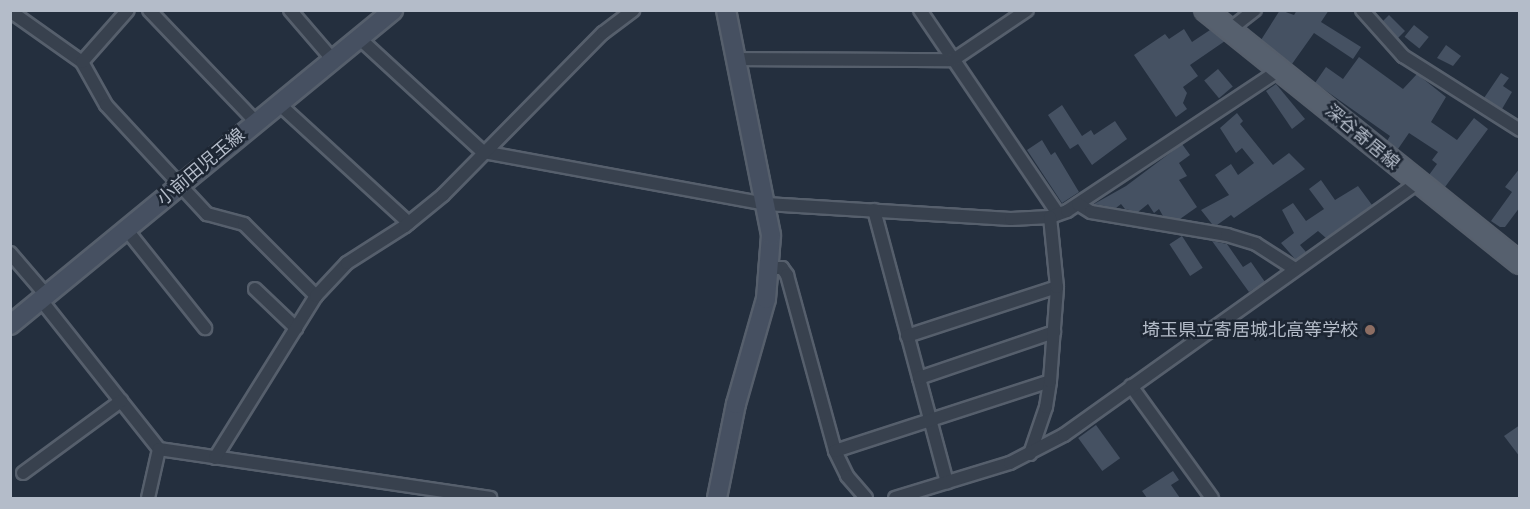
<!DOCTYPE html>
<meta charset="utf-8">
<style>
body{margin:0}
#map{position:relative;width:1530px;height:509px;overflow:hidden;background:#242f3e;font-family:"Fira Sans Condensed","Noto Sans JP",sans-serif}
div>[style]{position:absolute}
.building>*{inset:0;background:#455162;transform-origin:0 0}
.roads{filter:drop-shadow(2px 0 #565f6c) drop-shadow(-2px 0 #565f6c) drop-shadow(0 2px #565f6c) drop-shadow(0 -2px #565f6c)}
.street>*{height:12px;margin:-6px;padding:0 6px;transform-origin:6px;border-radius:6px;background:#38414e}
.secondary>*{height:18px;margin:-9px;padding:0 9px;transform-origin:9px;border-radius:9px;background:#465061}
.primary>*{height:20px;margin:-10px;padding:0 10px;transform-origin:10px;border-radius:10px;background:#56606e}
.dots>*{width:16px;height:16px;translate:-50% -50%;box-sizing:border-box;border:3px solid #1d2633;border-radius:50%}
span{translate:-50% -50%;white-space:nowrap;text-align:center;line-height:1.15;-webkit-text-stroke:5px #1d2633;paint-order:stroke}
.street-label{font-size:18px;color:#b4bcc9}
.poi-label{font-size:18px;color:#b4bcc9}
.right{translate:-100% -50%;text-align:right}
.frame{position:absolute;inset:0;border:12px solid #b4bcc9;pointer-events:none}
</style>
<div id="map">
<div class="building">
<div style="clip-path:polygon(1280px 10px,1294px 15px,1297px 10px,1329px 10px,1321px 22px,1361px 47px,1353px 59px,1314px 33px,1292px 64px,1261px 40px)"></div>
<div style="clip-path:polygon(1389px 15px,1405px 31px,1398px 38px,1383px 21px)"></div>
<div style="left:1414px;top:25px;width:19px;height:15px;rotate:39deg"></div>
<div style="clip-path:polygon(1184px 29px,1192px 42px,1210px 30px,1225px 41px,1190px 65px,1198px 76px,1183px 87px,1187px 93px,1183px 103px,1187px 109px,1176px 117px,1134px 55px,1165px 34px,1169px 39px)"></div>
<div style="clip-path:polygon(1446px 45px,1461px 56px,1453px 66px,1437px 58px)"></div>
<div style="clip-path:polygon(1359px 57px,1403px 89px,1417px 74px,1446px 97px,1431px 122px,1457px 140px,1474px 118px,1488px 129px,1445px 187px,1429px 175px,1437px 164px,1432px 160px,1438px 152px,1409px 133px,1398px 149px,1387px 141px,1390px 136px,1315px 83px,1326px 67px,1343px 79px)"></div>
<div style="left:1218px;top:69px;width:23px;height:18px;rotate:50deg"></div>
<div style="clip-path:polygon(1501px 73px,1509px 78px,1503px 86px,1512px 92px,1502px 109px,1484px 98px)"></div>
<div style="clip-path:polygon(1276px 84px,1305px 119px,1292px 129px,1266px 91px)"></div>
<div style="clip-path:polygon(1062px 105px,1082px 136px,1091px 130px,1094px 135px,1115px 121px,1127px 139px,1092px 165px,1078px 144px,1070px 149px,1048px 115px)"></div>
<div style="clip-path:polygon(1237px 113px,1243px 121px,1240px 124px,1273px 165px,1289px 153px,1305px 169px,1234px 218px,1231px 215px,1217px 225px,1212px 224px,1201px 210px,1229px 195px,1215px 175px,1231px 164px,1238px 175px,1254px 163px,1242px 148px,1236px 153px,1220px 128px)"></div>
<div style="clip-path:polygon(1042px 140px,1051px 155px,1055px 152px,1079px 192px,1062px 203px,1027px 150px)"></div>
<div style="clip-path:polygon(1182px 144px,1190px 155px,1179px 163px,1187px 176px,1179px 180px,1197px 207px,1180px 219px,1163px 216px,1159px 209px,1154px 213px,1148px 204px,1138px 212px,1125px 209px,1121px 204px,1116px 208px,1094px 204px,1126px 186px)"></div>
<div style="clip-path:polygon(1520px 168px,1520px 207px,1505px 227px,1500px 227px,1491px 221px,1512px 192px,1505px 187px)"></div>
<div style="clip-path:polygon(1321px 180px,1335px 200px,1358px 186px,1372px 205px,1326px 238px,1318px 231px,1300px 245px,1306px 252px,1296px 260px,1281px 243px,1294px 233px,1282px 210px,1293px 203px,1306px 221px,1324px 209px,1309px 189px)"></div>
<div style="left:1182px;top:236px;width:38px;height:15px;rotate:57deg"></div>
<div style="clip-path:polygon(1212px 241px,1227px 244px,1243px 267px,1251px 262px,1265px 282px,1249px 292px)"></div>
<div style="left:1096px;top:425px;width:41px;height:22px;rotate:54deg"></div>
<div style="clip-path:polygon(1520px 425px,1520px 457px,1504px 436px)"></div>
<div style="clip-path:polygon(1173px 471px,1179px 480px,1171px 485px,1180px 498px,1147px 498px,1142px 491px)"></div>
</div>
<div class="roads">
<div class="street">
<div style="left:149px;top:10px;width:155px;rotate:46.3deg"></div>
<div style="left:290px;top:10px;width:66px;rotate:49.3deg"></div>
<div style="left:920px;top:10px;width:246px;rotate:55.9deg"></div>
<div style="left:1362px;top:10px;width:62px;rotate:48.3deg"></div>
<div style="left:1403px;top:56px;width:138px;rotate:32.3deg"></div>
<div style="left:10px;top:11px;width:88px;rotate:35.3deg"></div>
<div style="left:82px;top:62px;width:49px;rotate:60.8deg"></div>
<div style="left:106px;top:105px;width:149px;rotate:47.2deg"></div>
<div style="left:207px;top:214px;width:38px;rotate:15deg"></div>
<div style="left:244px;top:224px;width:102px;rotate:45deg"></div>
<div style="left:1229px;top:30px;width:33px;rotate:-38deg"></div>
<div style="left:359px;top:38px;width:168px;rotate:42.6deg"></div>
<div style="left:483px;top:152px;width:288px;rotate:10.4deg"></div>
<div style="left:766px;top:204px;width:245px;rotate:3.5deg"></div>
<div style="left:1011px;top:219px;width:39px;rotate:-3deg"></div>
<div style="left:1050px;top:217px;width:18px;rotate:-19deg"></div>
<div style="left:1067px;top:211px;width:255px;rotate:-33.6deg"></div>
<div style="left:734px;top:59px;width:219px;rotate:0.3deg"></div>
<div style="left:953px;top:60px;width:89px;rotate:-34deg"></div>
<div style="left:82px;top:62px;width:69px;rotate:-48.5deg"></div>
<div style="left:279px;top:104px;width:176px;rotate:42.5deg"></div>
<div style="left:1078px;top:204px;width:15px;rotate:32deg"></div>
<div style="left:1091px;top:212px;width:138px;rotate:9.6deg"></div>
<div style="left:1227px;top:235px;width:30px;rotate:17deg"></div>
<div style="left:1256px;top:244px;width:46px;rotate:32.7deg"></div>
<div style="left:874px;top:210px;width:282px;rotate:75deg"></div>
<div style="left:126px;top:229px;width:127px;rotate:51.4deg"></div>
<div style="left:10px;top:253px;width:55px;rotate:49.4deg"></div>
<div style="left:770px;top:268px;width:12px"></div>
<div style="left:782px;top:268px;width:9px;rotate:54deg"></div>
<div style="left:787px;top:275px;width:182px;rotate:74.7deg"></div>
<div style="left:835px;top:451px;width:28px;rotate:64deg"></div>
<div style="left:847px;top:476px;width:29px;rotate:49deg"></div>
<div style="left:255px;top:289px;width:57px;rotate:43.6deg"></div>
<div style="left:41px;top:300px;width:190px;rotate:51.6deg"></div>
<div style="left:159px;top:449px;width:335px;rotate:8.4deg"></div>
<div style="left:907px;top:336px;width:158px;rotate:-18.1deg"></div>
<div style="left:919px;top:378px;width:143px;rotate:-18.8deg"></div>
<div style="left:1131px;top:386px;width:138px;rotate:54.1deg"></div>
<div style="left:835px;top:451px;width:226px;rotate:-18deg"></div>
<div style="left:1030px;top:454px;width:50px;rotate:-71.2deg"></div>
<div style="left:1046px;top:407px;width:26px;rotate:-81deg"></div>
<div style="left:1050px;top:381px;width:94px;rotate:-85.7deg"></div>
<div style="left:1057px;top:287px;width:70px;rotate:-95.7deg"></div>
<div style="left:215px;top:458px;width:191px;rotate:-58.1deg"></div>
<div style="left:316px;top:296px;width:45px;rotate:-46.8deg"></div>
<div style="left:347px;top:263px;width:69px;rotate:-32.5deg"></div>
<div style="left:405px;top:226px;width:49px;rotate:-39.2deg"></div>
<div style="left:443px;top:195px;width:228px;rotate:-45.4deg"></div>
<div style="left:603px;top:33px;width:38px;rotate:-37deg"></div>
<div style="left:23px;top:473px;width:122px;rotate:-36.3deg"></div>
<div style="left:148px;top:498px;width:50px;rotate:-77.3deg"></div>
<div style="left:895px;top:498px;width:120px;rotate:-16.9deg"></div>
<div style="left:1010px;top:463px;width:61px;rotate:-27.4deg"></div>
<div style="left:1064px;top:435px;width:434px;rotate:-35.5deg"></div>
</div>
<div class="secondary">
<div style="left:10px;top:325px;width:496px;rotate:-39.4deg"></div>
<div style="left:717px;top:498px;width:96px;rotate:-78.6deg"></div>
<div style="left:736px;top:404px;width:109px;rotate:-74.1deg"></div>
<div style="left:766px;top:299px;width:64px;rotate:-85.5deg"></div>
<div style="left:771px;top:235px;width:229px;rotate:-101.3deg"></div>
</div>
<div class="primary">
<div style="left:1205px;top:10px;width:404px;rotate:38.8deg"></div>
</div>
</div>
<div class="dots">
<div style="left:1370px;top:330px;background:#8d6e63"></div>
</div>
<div class="street-label">
<span style="left:1362px;top:137px;rotate:40deg">深谷寄居線</span>
<span style="left:201px;top:167px;rotate:-40deg">小前田児玉線</span>
</div>
<div class="poi-label">
<span class="right" style="left:1358px;top:330px">埼玉県立寄居城北高等学校</span>
</div>
<div class="frame"></div>
</div>
